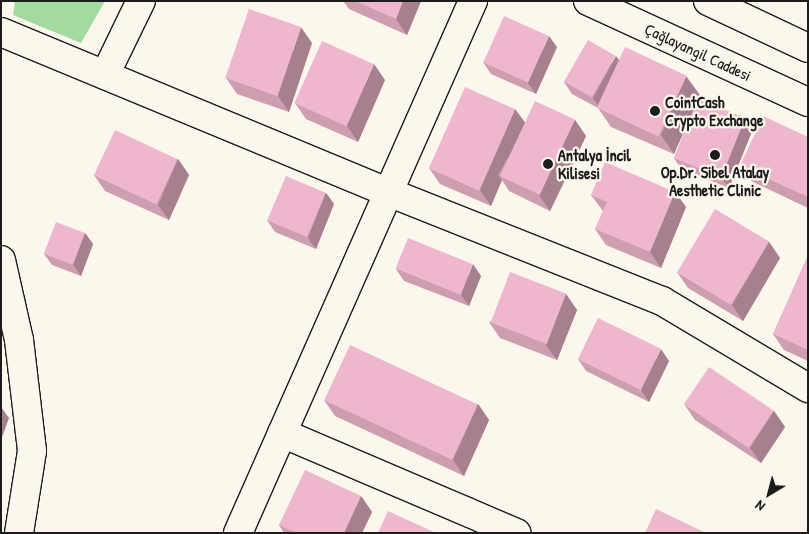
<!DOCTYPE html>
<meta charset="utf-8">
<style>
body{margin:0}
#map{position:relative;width:809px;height:534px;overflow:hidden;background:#fbf7ec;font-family:"Patrick Hand",sans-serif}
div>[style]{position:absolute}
.green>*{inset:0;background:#a2da9f}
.roads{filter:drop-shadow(1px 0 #1c1c1c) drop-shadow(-1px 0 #1c1c1c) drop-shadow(0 1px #1c1c1c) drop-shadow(0 -1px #1c1c1c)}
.minor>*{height:28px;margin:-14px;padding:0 14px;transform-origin:14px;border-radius:14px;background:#fbf7ec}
.major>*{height:28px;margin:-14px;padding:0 14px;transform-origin:14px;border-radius:14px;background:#fbf7ec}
.wall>*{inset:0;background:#cd9db0}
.shaded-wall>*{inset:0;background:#a78090}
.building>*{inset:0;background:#eeb7cd;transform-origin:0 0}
.dots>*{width:14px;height:14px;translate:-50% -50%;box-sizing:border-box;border:2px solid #fbf7ec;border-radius:50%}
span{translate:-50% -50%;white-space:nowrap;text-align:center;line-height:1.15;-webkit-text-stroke:4.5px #fbf7ec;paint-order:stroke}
.street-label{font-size:16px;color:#1c1c1c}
.poi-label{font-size:16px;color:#1c1c1c;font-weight:700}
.left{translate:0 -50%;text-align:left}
.frame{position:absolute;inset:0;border:2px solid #1c1c1c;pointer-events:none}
.north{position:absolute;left:744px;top:469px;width:50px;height:50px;-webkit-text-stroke:4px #fbf7ec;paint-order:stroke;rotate:217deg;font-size:14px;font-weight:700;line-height:20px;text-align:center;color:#1c1c1c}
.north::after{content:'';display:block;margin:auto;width:18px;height:22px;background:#1c1c1c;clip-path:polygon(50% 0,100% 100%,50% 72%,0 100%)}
</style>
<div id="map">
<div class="green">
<div style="clip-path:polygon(15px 1px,105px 1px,81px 43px,13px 15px)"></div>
</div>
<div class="roads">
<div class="minor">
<div style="left:1px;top:32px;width:419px;rotate:22.5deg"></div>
<div style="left:388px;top:192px;width:295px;rotate:21.7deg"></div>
<div style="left:662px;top:301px;width:170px;rotate:30.8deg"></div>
<div style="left:105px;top:75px;width:82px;rotate:-64.1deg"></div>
<div style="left:1px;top:260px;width:82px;rotate:77.3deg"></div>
<div style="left:19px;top:340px;width:112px;rotate:83.3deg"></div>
<div style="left:32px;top:451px;width:83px;rotate:99deg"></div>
<div style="left:282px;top:433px;width:255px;rotate:23.1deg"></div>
<div style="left:238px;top:533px;width:582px;rotate:-66.17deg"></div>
</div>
<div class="major">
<div style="left:588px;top:1px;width:242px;rotate:24.7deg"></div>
<div style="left:708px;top:1px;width:110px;rotate:25.2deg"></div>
</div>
</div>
<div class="wall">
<div style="clip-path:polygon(343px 1px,421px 1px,407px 35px,349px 9px)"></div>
<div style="clip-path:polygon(312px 43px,289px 112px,237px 94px,226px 78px)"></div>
<div style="clip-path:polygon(557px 47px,536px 94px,491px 74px,483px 62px)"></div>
<div style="clip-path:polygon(619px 60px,700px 95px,698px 99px,753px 129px,729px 188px,682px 170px,674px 158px,694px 109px,674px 154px,611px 127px,598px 108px,572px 94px,564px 82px)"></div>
<div style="clip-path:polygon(385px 80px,358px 142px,306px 119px,295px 103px)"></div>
<div style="clip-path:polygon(515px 109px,524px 122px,575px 120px,586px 136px,550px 211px,509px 191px,502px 180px,491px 206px,440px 184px,429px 168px)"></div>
<div style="clip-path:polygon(808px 137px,808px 208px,751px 181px,740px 166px)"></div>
<div style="clip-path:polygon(178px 159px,189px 175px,169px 220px,105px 191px,94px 175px)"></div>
<div style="clip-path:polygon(675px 192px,686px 207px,661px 268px,606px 245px,595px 229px,603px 211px,591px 195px)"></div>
<div style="clip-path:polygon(326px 193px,334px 204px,316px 249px,275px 232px,267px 220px)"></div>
<div style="clip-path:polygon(85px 233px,93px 244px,81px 276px,52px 265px,44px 254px)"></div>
<div style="clip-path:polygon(769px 242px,780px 258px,743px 321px,688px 288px,677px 272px)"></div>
<div style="clip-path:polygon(808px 258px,808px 361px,784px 350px,773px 334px)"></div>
<div style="clip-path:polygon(396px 269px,481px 276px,469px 306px,404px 281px)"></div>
<div style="clip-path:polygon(566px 294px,577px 310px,557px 360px,500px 338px,489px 322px)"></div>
<div style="clip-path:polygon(578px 359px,669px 361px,649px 402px,586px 371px)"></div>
<div style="clip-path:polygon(324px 400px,478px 404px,489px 420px,464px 476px,335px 416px)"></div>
<div style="clip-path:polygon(684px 404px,774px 411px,785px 427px,761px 463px,695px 420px)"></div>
<div style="clip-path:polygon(361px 496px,372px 512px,362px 533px,284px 533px,279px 525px)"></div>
</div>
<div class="shaded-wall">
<div style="clip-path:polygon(403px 1px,421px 1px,407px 35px,396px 19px)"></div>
<div style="clip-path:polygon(301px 27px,312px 43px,289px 112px,278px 96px)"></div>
<div style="clip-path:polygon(549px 36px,557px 47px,536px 94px,528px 83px)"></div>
<div style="clip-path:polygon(616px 56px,624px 67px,601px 110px,593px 98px)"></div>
<div style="clip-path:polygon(374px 64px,385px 80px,358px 142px,347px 126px)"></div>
<div style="clip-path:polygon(686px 76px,700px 95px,674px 154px,661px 135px)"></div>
<div style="clip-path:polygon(515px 109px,527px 125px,498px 175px,502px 180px,491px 206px,480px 190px)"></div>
<div style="clip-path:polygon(745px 118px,753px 129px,729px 188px,721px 177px)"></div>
<div style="clip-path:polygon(575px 120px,586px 136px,550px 211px,539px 195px)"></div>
<div style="clip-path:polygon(178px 159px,189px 175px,169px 220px,158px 205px)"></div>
<div style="clip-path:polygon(675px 192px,686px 207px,661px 268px,650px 252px)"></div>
<div style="clip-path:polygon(326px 193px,334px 204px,316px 249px,308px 238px)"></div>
<div style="clip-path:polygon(85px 233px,93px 244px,81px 276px,73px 265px)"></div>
<div style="clip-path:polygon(769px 242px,780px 258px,743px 321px,732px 305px)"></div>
<div style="clip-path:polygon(473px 264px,481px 276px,469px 306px,461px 295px)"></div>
<div style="clip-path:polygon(566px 294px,577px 310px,557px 360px,546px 345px)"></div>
<div style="clip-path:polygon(661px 349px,669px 361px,649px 402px,641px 390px)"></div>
<div style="clip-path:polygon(478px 404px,489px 420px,464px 476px,453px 460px)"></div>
<div style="clip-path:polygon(1px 407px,9px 418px,1px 440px)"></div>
<div style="clip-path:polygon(774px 411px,785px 427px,761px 463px,750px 448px)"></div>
<div style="clip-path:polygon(361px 496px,372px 512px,362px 533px,344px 533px)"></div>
</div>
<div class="building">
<div style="clip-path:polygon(355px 1px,403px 1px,396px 19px)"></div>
<div style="left:249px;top:9px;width:55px;height:73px;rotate:19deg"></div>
<div style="left:504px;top:16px;width:49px;height:51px;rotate:24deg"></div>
<div style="left:588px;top:40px;width:32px;height:48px;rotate:30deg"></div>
<div style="left:322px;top:41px;width:57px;height:68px;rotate:24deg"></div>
<div style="left:625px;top:47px;width:68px;height:67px;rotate:25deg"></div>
<div style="left:465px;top:87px;width:55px;height:89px;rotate:24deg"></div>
<div style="left:698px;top:99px;width:51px;height:64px;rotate:22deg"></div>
<div style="left:535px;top:101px;width:44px;height:83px;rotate:25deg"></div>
<div style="clip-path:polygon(763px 116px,808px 137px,808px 197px,740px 166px)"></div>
<div style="left:115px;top:130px;width:69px;height:50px;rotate:25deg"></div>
<div style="clip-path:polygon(605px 162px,675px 192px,650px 252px,595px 229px,607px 202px,591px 195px)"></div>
<div style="left:286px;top:176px;width:43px;height:48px;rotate:23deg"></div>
<div style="left:715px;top:209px;width:63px;height:74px;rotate:31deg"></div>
<div style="left:56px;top:222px;width:31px;height:34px;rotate:21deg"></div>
<div style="left:408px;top:238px;width:70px;height:33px;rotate:22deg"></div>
<div style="clip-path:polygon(807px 257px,808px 258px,808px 350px,773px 334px)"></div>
<div style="left:510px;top:272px;width:60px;height:54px;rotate:21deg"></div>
<div style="left:598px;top:318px;width:70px;height:46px;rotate:26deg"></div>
<div style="left:350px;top:345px;width:141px;height:61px;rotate:25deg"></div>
<div style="left:709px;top:367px;width:78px;height:45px;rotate:34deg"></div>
<div style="clip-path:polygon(305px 470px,361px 496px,344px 533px,296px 533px,279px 525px)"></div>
<div style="clip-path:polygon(656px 509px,706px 533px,645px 533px)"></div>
<div style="clip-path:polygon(388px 511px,436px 533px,378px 533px)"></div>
</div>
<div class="dots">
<div style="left:655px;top:111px;background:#1c1c1c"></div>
<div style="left:715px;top:155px;background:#1c1c1c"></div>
<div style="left:548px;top:164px;background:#1c1c1c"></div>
</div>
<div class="street-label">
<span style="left:698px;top:52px;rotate:25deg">Çağlayangil Caddesi</span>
</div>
<div class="poi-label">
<span class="left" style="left:665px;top:111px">CointCash<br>Crypto Exchange</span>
<span class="left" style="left:558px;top:164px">Antalya İncil<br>Kilisesi</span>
<span style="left:715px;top:181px">Op.Dr. Sibel Atalay<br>Aesthetic Clinic</span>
</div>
<div class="frame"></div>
<div class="north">N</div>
</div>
